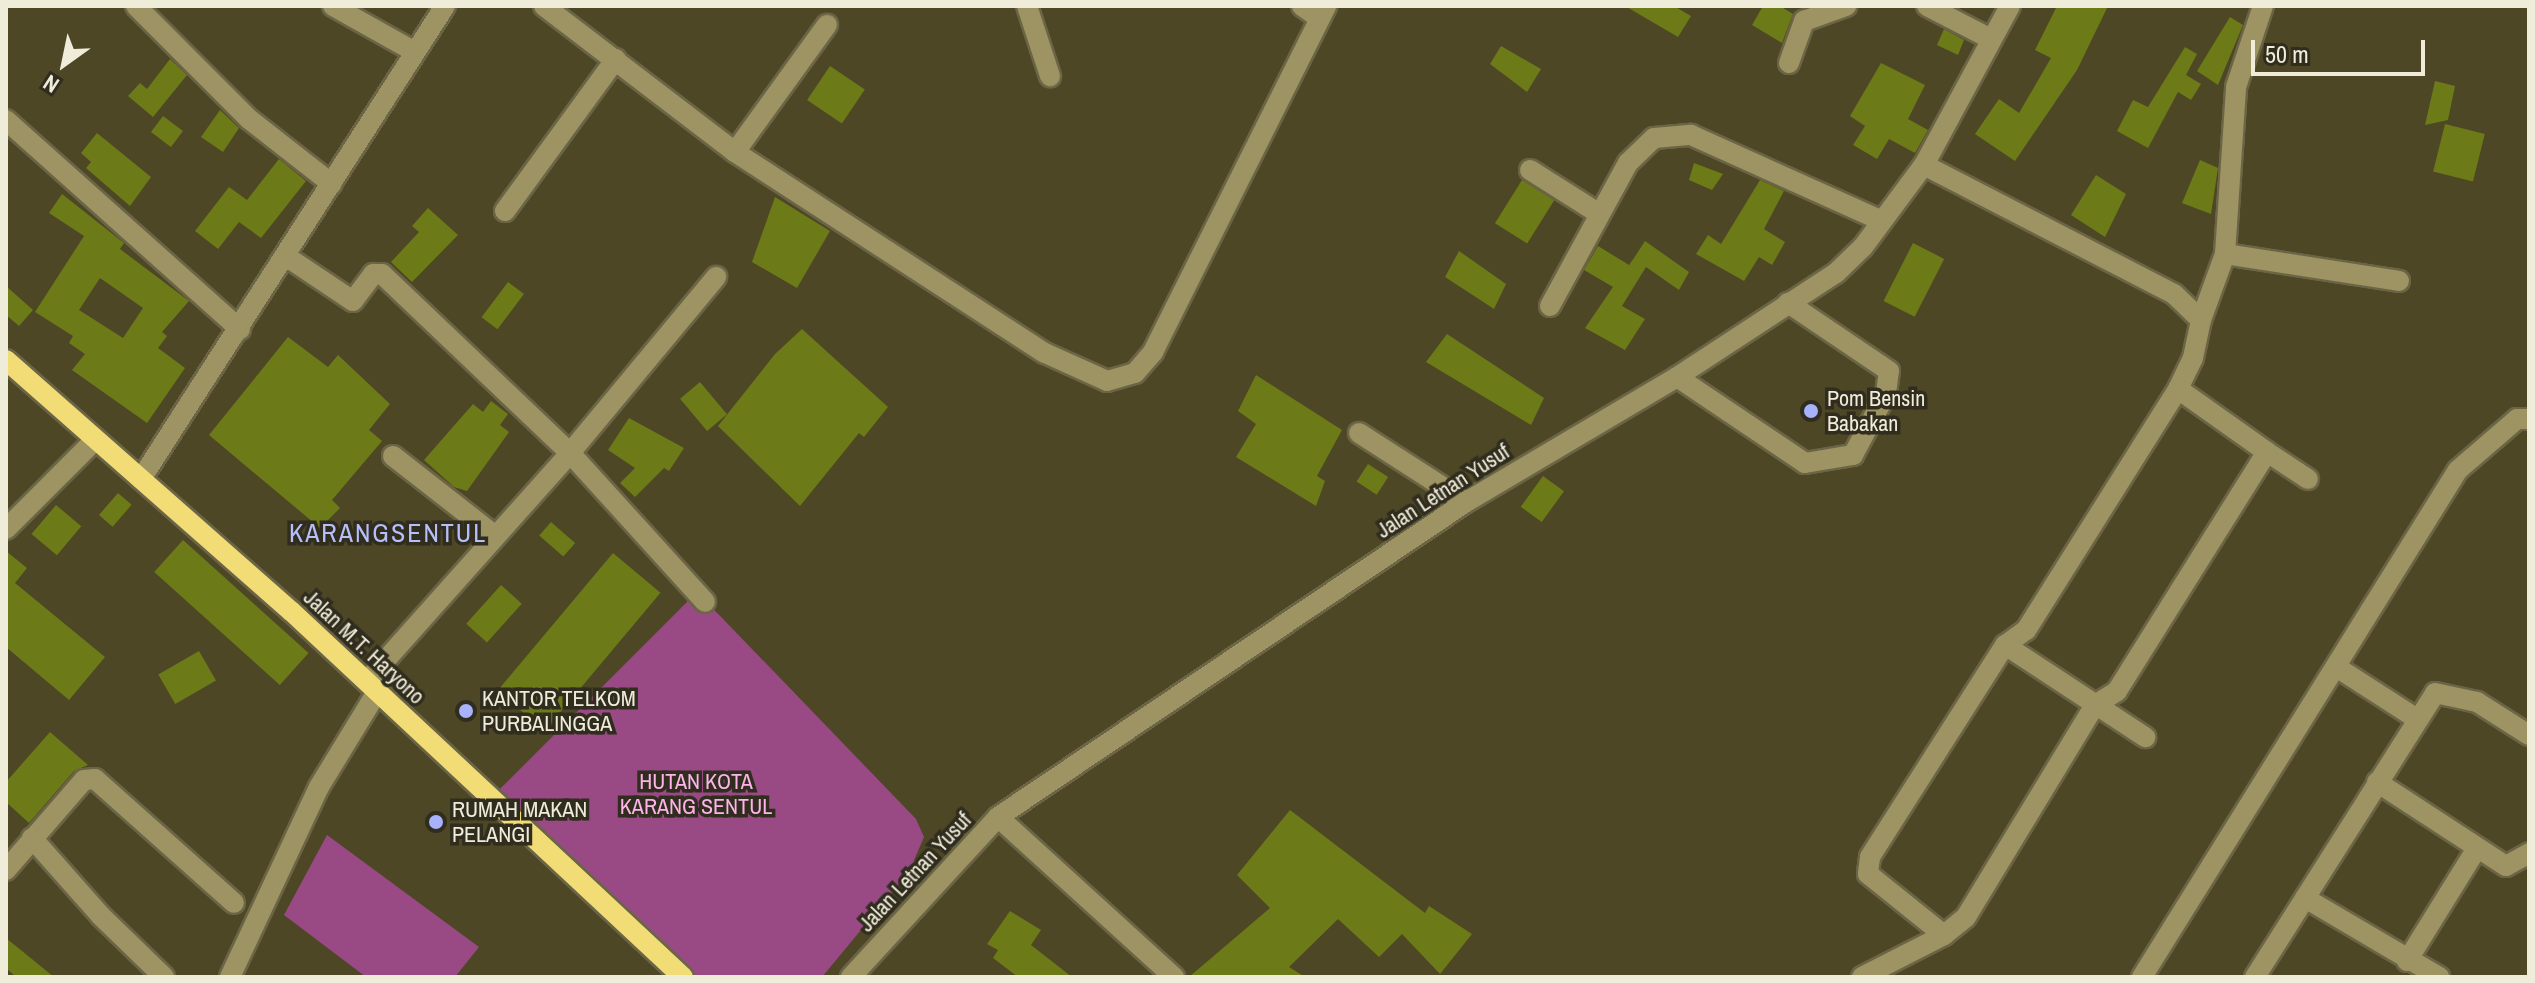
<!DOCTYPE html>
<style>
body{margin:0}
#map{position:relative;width:2535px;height:983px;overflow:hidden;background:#4e4726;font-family:"Archivo Narrow",sans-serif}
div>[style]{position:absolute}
.green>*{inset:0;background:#994a85}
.building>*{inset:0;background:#6c7a18;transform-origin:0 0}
.roads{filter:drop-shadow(2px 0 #6b6546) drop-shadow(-2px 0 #6b6546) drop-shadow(0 2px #6b6546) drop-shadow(0 -2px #6b6546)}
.minor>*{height:20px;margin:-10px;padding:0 10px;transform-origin:10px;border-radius:10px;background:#9d9363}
.major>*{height:20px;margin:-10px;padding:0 10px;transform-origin:10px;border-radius:10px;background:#f2dc75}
.dots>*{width:22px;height:22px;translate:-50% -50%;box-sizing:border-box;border:4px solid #302d1f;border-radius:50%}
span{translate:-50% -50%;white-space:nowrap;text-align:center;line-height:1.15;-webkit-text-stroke:7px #302d1f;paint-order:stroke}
.poi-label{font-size:22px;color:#f0ecda}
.left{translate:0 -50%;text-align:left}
.street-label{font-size:22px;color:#f0ecda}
.park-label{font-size:22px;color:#fdb4e8}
.quarter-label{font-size:26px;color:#b7bff8;letter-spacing:2px}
.frame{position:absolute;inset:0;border:8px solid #f0ecda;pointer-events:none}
.north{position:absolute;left:24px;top:24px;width:80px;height:80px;-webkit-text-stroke:6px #302d1f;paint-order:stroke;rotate:213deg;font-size:22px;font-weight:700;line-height:32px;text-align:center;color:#f0ecda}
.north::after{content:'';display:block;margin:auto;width:28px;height:36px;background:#f0ecda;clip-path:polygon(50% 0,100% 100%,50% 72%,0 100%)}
.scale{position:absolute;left:2251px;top:40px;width:174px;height:36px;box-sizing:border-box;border:4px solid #f0ecda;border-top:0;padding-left:10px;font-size:24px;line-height:28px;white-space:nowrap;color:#f0ecda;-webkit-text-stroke:6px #302d1f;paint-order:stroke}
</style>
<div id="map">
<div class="green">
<div style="clip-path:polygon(697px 592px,916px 819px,924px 837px,909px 872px,822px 977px,687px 977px,493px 796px)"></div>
<div style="clip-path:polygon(327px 835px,479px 947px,455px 977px,366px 977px,284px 915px)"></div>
</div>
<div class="building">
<div style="clip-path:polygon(1625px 6px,1674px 6px,1691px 16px,1678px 37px)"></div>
<div style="clip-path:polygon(1763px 6px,1780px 6px,1793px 14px,1782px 43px,1752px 25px)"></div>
<div style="clip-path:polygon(2057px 6px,2108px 6px,2077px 70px,2015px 161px,1975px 134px,1999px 99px,2019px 113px,2051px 58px,2035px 50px)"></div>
<div style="clip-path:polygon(2230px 17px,2243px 25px,2218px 85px,2197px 71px)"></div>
<div style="clip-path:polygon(1944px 29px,1964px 40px,1958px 55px,1937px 45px)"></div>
<div style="clip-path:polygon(1501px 46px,1541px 69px,1527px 92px,1490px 64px)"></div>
<div style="clip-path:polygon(2185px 47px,2197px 54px,2186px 75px,2201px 84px,2191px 100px,2178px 92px,2148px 148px,2117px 131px,2133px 100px,2148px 107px)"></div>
<div style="clip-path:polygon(170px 59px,187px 75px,153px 117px,128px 96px,140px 83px,147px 89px)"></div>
<div style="clip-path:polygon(1881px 63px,1925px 85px,1908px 119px,1928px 130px,1915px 153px,1889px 139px,1877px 159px,1853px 145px,1865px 126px,1850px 116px)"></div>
<div style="left:830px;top:66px;width:42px;height:41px;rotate:34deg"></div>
<div style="clip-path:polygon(2435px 81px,2455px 86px,2448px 120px,2425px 125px)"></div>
<div style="clip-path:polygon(220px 110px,239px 128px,223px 152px,201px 137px)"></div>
<div style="left:163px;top:116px;width:25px;height:20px;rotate:37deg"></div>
<div style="left:2445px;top:124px;width:41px;height:49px;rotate:14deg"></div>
<div style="clip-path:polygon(97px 133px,151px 177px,130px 206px,86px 168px,91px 162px,81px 153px)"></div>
<div style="clip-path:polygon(279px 159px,306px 181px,261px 238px,239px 222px,218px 249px,195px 231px,229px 187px,247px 200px)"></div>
<div style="clip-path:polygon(2200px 160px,2218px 168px,2211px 214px,2182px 203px)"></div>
<div style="clip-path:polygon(1694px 163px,1723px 174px,1712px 190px,1689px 180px)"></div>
<div style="clip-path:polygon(2096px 175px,2126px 194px,2105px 237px,2071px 215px)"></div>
<div style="left:1522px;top:180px;width:38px;height:51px;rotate:32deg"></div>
<div style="clip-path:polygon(1760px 180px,1784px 191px,1764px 229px,1785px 242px,1772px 265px,1759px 257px,1744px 281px,1696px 254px,1708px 235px,1721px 244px)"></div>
<div style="clip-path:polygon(evenodd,62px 194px,124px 243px,120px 249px,189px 301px,162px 332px,167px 336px,158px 348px,185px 368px,147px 423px,72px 370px,85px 354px,69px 343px,73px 336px,35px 312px,84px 236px,49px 213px,62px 194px,100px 278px,143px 308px,123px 338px,79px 310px,100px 278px)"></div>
<div style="clip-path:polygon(775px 197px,830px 231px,797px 288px,752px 262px)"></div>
<div style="clip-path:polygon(428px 208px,458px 235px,412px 282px,391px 262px,419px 232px,412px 226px)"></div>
<div style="clip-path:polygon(1645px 241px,1689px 272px,1679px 290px,1646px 267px,1622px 306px,1645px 319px,1625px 350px,1585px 328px,1613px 287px,1584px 270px,1598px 246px,1629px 265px,1634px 258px,1639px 262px,1634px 258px)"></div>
<div style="left:1913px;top:243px;width:35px;height:65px;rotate:27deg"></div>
<div style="clip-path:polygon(1459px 251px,1506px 284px,1494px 309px,1445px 277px)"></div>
<div style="left:508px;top:282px;width:20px;height:44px;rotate:37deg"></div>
<div style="clip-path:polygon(6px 286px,33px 310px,19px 326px,6px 315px)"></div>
<div style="clip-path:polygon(802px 329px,888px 407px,864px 437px,859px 433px,800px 506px,718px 426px,775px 354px)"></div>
<div style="clip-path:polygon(1447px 334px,1544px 398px,1531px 425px,1426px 362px)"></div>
<div style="clip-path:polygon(288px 337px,328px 367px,338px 355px,390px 404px,369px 430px,382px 441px,332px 500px,340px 508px,320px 528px,209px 435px)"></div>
<div style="clip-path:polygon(1256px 375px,1342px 430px,1317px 476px,1325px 481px,1316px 506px,1236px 457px,1256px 424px,1238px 411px)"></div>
<div style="left:700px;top:382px;width:42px;height:26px;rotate:50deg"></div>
<div style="clip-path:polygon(491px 401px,508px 414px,500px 425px,509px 432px,467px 491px,454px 487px,424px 460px,473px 404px,483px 412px)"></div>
<div style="clip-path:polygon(629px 418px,684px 448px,669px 471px,664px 468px,635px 497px,620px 483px,635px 468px,608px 450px)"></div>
<div style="left:1368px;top:464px;width:24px;height:21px;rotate:33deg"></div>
<div style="left:1543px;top:476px;width:26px;height:38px;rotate:36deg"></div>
<div style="left:118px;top:493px;width:18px;height:29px;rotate:41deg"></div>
<div style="left:56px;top:505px;width:33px;height:38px;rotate:40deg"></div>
<div style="left:551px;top:522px;width:32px;height:18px;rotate:41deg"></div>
<div style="left:183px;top:540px;width:169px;height:43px;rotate:42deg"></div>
<div style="clip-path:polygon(6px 551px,27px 568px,15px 583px,105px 657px,69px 700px,6px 647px)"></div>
<div style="left:613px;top:553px;width:62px;height:180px;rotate:40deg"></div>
<div style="left:501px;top:585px;width:28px;height:52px;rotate:42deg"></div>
<div style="left:199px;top:651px;width:34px;height:47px;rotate:60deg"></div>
<div style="clip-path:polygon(50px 732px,88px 765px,74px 771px,29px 823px,6px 802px,6px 782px)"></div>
<div style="clip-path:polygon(1290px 810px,1425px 913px,1429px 906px,1472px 934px,1440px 974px,1402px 934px,1379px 957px,1338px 919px,1289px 967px,1305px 977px,1189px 977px,1270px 908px,1237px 875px)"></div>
<div style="clip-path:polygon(1010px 911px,1041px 930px,1031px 945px,1072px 977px,1018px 977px,993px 958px,998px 950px,987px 944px)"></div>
<div style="clip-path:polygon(6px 938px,54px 977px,16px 977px,6px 968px)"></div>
</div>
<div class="roads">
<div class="minor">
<div style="left:136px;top:6px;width:160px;rotate:45deg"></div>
<div style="left:249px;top:119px;width:105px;rotate:38.1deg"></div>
<div style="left:333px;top:6px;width:94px;rotate:29.3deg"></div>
<div style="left:544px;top:6px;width:240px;rotate:37.4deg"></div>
<div style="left:735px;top:152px;width:369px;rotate:33deg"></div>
<div style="left:1045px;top:353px;width:68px;rotate:24.3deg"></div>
<div style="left:1107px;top:381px;width:29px;rotate:-16deg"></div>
<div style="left:1135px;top:373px;width:28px;rotate:-49deg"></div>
<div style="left:1153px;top:352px;width:387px;rotate:-63.4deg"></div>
<div style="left:1027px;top:6px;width:74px;rotate:71.8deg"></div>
<div style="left:1302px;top:6px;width:21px;rotate:35deg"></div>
<div style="left:1927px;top:6px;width:72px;rotate:27.3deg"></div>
<div style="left:1789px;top:63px;width:45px;rotate:-70.3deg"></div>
<div style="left:1804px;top:21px;width:45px;rotate:-19.7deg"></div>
<div style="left:6px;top:120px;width:314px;rotate:41.8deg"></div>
<div style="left:735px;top:152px;width:157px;rotate:-54.1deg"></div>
<div style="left:1924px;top:165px;width:281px;rotate:27.3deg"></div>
<div style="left:2174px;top:294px;width:37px;rotate:44deg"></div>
<div style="left:2201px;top:320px;width:39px;rotate:102deg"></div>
<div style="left:2193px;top:358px;width:34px;rotate:116deg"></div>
<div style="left:2178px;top:389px;width:285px;rotate:122.2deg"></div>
<div style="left:2026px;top:630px;width:26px;rotate:144deg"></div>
<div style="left:2005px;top:645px;width:251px;rotate:122.5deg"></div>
<div style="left:1870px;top:857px;width:17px;rotate:97deg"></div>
<div style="left:1868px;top:874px;width:97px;rotate:38.8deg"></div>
<div style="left:1530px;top:170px;width:80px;rotate:32.3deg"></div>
<div style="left:505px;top:211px;width:188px;rotate:-53.9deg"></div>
<div style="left:2225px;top:254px;width:176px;rotate:8.8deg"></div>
<div style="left:287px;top:257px;width:79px;rotate:33.7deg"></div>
<div style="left:353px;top:301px;width:34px;rotate:-53deg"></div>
<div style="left:373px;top:274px;width:9px"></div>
<div style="left:382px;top:274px;width:260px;rotate:43.6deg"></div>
<div style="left:570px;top:453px;width:201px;rotate:47.8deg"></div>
<div style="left:1550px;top:306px;width:163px;rotate:-61.4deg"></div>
<div style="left:1628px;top:163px;width:36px;rotate:-44deg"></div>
<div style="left:1654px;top:138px;width:37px;rotate:-5deg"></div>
<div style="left:1691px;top:135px;width:209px;rotate:24.2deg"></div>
<div style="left:2201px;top:320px;width:70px;rotate:-70deg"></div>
<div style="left:2225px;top:254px;width:167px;rotate:-86.2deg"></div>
<div style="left:2236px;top:87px;width:85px;rotate:-71.6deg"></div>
<div style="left:1677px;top:377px;width:154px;rotate:33.9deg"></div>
<div style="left:1805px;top:463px;width:49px;rotate:-9.5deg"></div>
<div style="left:1853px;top:455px;width:69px;rotate:-61.6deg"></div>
<div style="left:1886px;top:394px;width:23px;rotate:-83deg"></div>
<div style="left:1889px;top:371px;width:122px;rotate:-146deg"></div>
<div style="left:1359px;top:433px;width:127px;rotate:32.8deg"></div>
<div style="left:2267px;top:452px;width:49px;rotate:33.4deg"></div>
<div style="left:393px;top:456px;width:127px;rotate:38deg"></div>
<div style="left:141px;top:479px;width:562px;rotate:-57.27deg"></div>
<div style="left:6px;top:529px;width:126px;rotate:-45deg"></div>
<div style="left:2005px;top:645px;width:168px;rotate:33.3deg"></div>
<div style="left:2338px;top:668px;width:94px;rotate:32.8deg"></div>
<div style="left:367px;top:681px;width:305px;rotate:-48.3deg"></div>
<div style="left:570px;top:453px;width:229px;rotate:-50.3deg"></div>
<div style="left:2377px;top:782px;width:154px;rotate:33.1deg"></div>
<div style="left:2506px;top:866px;width:26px;rotate:-29deg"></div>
<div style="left:998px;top:817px;width:238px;rotate:42.3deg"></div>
<div style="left:32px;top:838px;width:104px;rotate:48.5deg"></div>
<div style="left:101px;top:916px;width:88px;rotate:44.1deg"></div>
<div style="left:6px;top:870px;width:119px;rotate:-49.1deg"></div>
<div style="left:84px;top:780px;width:11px;rotate:-5deg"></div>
<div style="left:95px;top:779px;width:186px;rotate:41.7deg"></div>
<div style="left:2305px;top:898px;width:156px;rotate:30.5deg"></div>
<div style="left:2407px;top:961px;width:133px;rotate:-58.2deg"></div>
<div style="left:230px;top:977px;width:210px;rotate:-64.9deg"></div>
<div style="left:319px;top:787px;width:111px;rotate:-58.6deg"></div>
<div style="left:851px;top:977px;width:217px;rotate:-47.4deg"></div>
<div style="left:998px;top:817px;width:564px;rotate:-33.94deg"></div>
<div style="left:1466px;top:502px;width:245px;rotate:-30.6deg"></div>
<div style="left:1677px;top:377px;width:190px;rotate:-33.2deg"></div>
<div style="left:1836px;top:273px;width:37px;rotate:-44deg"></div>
<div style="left:1863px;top:247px;width:102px;rotate:-53.4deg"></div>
<div style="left:1924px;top:165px;width:181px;rotate:-61.6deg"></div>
<div style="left:1862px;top:977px;width:92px;rotate:-27.1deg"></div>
<div style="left:1944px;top:935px;width:28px;rotate:-39deg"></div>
<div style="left:1966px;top:917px;width:248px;rotate:-58.7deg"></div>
<div style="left:2095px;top:705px;width:26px;rotate:-32deg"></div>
<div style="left:2117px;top:691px;width:282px;rotate:-57.9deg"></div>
<div style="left:2267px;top:452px;width:109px;rotate:-144.7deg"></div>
<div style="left:2142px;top:977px;width:597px;rotate:-58.07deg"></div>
<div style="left:2458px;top:470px;width:78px;rotate:-40.8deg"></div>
<div style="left:2517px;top:419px;width:12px"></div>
<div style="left:2255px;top:977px;width:336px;rotate:-57.6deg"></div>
<div style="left:2435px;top:693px;width:43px;rotate:12.1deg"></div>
<div style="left:2477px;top:702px;width:62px;rotate:32.4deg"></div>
</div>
<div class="major">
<div style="left:6px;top:360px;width:380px;rotate:41.4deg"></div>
<div style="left:291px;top:611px;width:536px;rotate:43.04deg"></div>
</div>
</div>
<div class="dots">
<div style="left:1811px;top:411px;background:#a7b1fc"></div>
<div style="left:466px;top:711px;background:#a7b1fc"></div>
<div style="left:436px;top:822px;background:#a7b1fc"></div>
</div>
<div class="poi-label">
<span class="left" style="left:1827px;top:411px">Pom Bensin<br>Babakan</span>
<span class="left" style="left:482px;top:711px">KANTOR TELKOM<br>PURBALINGGA</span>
<span class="left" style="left:452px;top:822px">RUMAH MAKAN<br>PELANGI</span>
</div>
<div class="street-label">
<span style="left:1443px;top:491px;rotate:-33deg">Jalan Letnan Yusuf</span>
<span style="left:364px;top:647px;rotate:43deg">Jalan M.T. Haryono</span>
<span style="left:915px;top:872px;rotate:-47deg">Jalan Letnan Yusuf</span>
</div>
<div class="park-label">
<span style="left:696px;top:794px">HUTAN KOTA<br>KARANG SENTUL</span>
</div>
<div class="quarter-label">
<span style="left:388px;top:533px">KARANGSENTUL</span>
</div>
<div class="frame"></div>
<div class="north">N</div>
<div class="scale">50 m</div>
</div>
